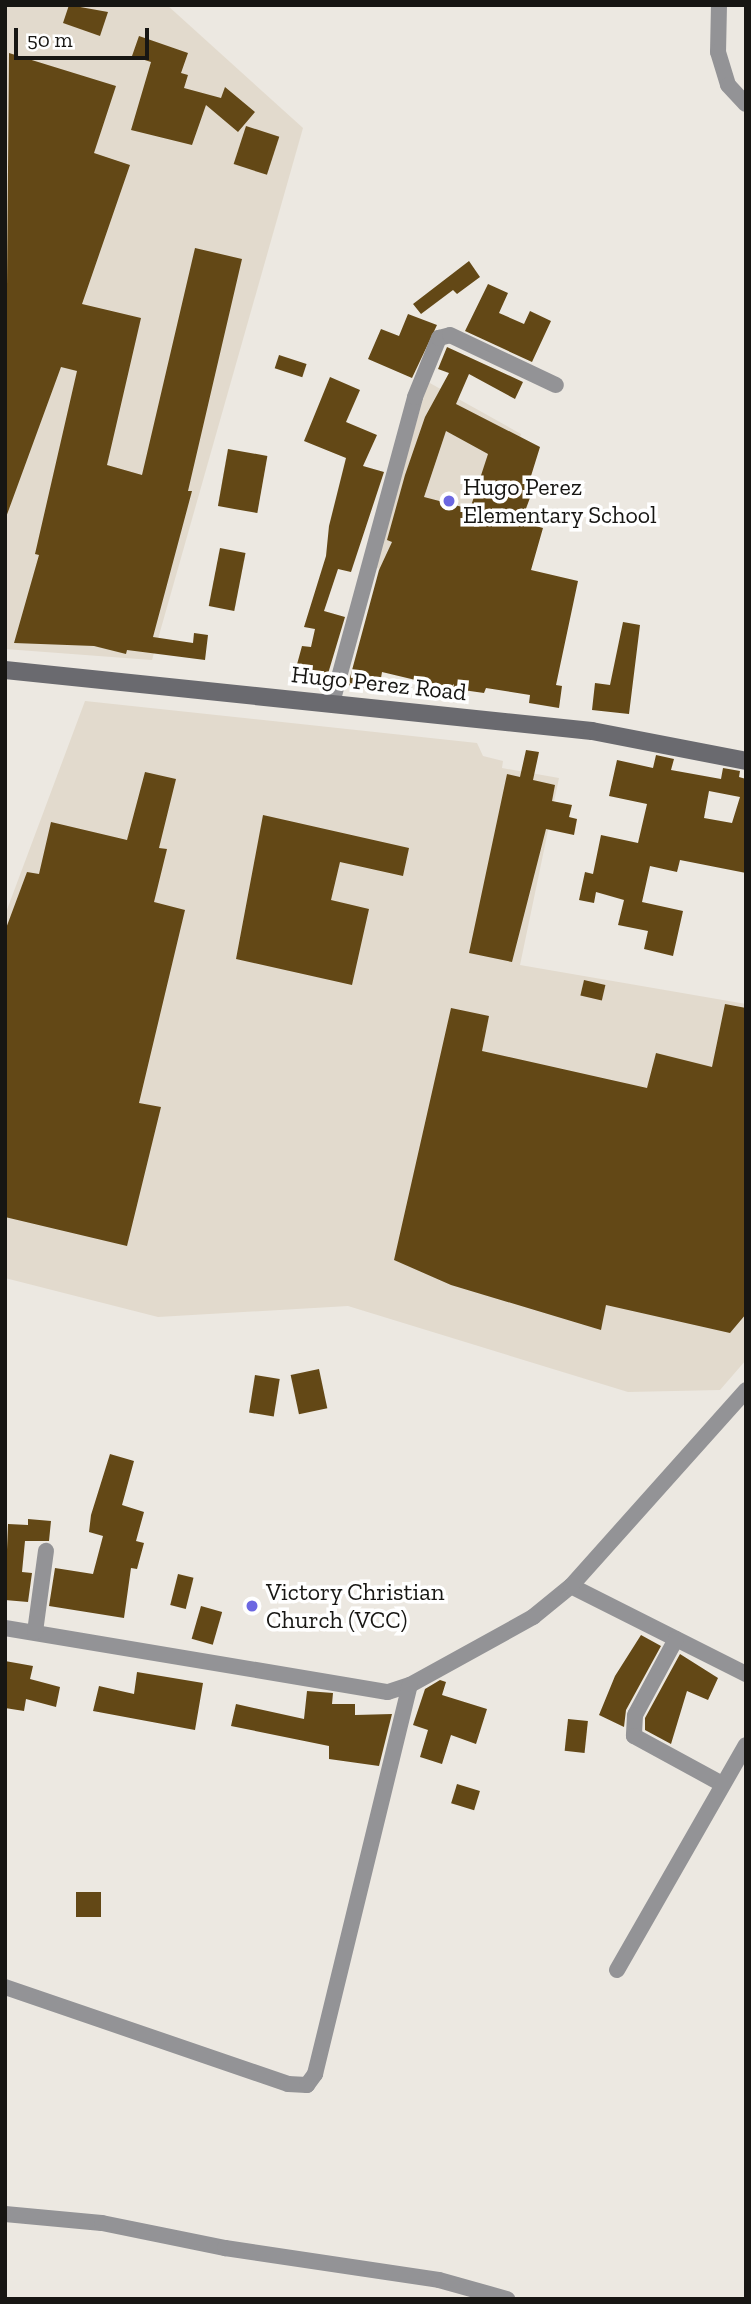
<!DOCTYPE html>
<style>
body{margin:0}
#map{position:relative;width:751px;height:2304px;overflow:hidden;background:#ece8e1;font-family:"Zilla Slab",serif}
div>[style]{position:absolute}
.built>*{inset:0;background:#e2dacd}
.building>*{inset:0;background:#634816;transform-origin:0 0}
.street>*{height:16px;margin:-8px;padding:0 8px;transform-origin:8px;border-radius:8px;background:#939396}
.secondary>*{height:18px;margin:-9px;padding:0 9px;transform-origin:9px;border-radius:9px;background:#6a6a6f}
.dots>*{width:19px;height:19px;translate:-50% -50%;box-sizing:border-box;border:4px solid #fff;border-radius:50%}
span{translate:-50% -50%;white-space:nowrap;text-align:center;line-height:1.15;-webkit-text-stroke:7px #fff;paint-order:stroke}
.poi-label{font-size:24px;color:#171613}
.left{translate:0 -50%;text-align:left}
.street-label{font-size:24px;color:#171613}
.frame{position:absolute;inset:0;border:7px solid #171613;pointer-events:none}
.scale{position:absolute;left:14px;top:28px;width:135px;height:32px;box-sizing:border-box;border:4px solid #171613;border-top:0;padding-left:9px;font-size:21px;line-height:24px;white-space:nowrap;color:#171613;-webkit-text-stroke:5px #fff;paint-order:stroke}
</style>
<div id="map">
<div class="built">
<div style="clip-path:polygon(5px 5px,167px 5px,303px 128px,152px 660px,5px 649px)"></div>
<div style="clip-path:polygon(428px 382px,521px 434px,482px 599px,374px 567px)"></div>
<div style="clip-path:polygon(85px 701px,477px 743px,483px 756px,503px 761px,502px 768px,559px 778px,520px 965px,746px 1004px,746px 1360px,720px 1390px,628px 1392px,348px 1306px,158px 1317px,5px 1278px,5px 915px)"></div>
</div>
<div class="building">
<div style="clip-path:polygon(69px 5px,108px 12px,100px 36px,63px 23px)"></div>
<div style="clip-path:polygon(139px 36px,188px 53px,181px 73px,188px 75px,184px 88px,221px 98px,225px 87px,255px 112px,238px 132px,206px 105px,192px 145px,131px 130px,151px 62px,132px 56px)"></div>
<div style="clip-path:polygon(9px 53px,116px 86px,94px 153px,130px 165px,82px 304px,141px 318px,107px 465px,142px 475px,195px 248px,242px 259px,188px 491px,192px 491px,153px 637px,193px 643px,194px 633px,208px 635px,205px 660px,127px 650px,126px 654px,94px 646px,14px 643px,39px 555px,35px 554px,77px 371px,61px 367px,5px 520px)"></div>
<div style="left:246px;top:126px;width:35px;height:40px;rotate:18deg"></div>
<div style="clip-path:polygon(469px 261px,480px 277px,457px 294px,453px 290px,421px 314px,413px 304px)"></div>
<div style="clip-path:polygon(488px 284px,508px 293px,499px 313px,524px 324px,530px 311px,551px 321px,532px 362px,465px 331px)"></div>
<div style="clip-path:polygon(408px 314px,437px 325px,412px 378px,368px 359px,381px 329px,399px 336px)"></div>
<div style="clip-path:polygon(evenodd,447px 347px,523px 382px,515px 399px,469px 374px,456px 404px,540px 447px,531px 476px,537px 479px,521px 522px,543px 528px,531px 570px,578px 581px,556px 685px,562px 686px,559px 708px,529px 703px,530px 695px,486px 688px,484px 693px,449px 688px,382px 672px,379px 690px,348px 685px,379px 570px,392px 542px,387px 540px,405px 475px,425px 417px,449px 373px,438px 369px,447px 347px,446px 431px,488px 454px,470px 509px,424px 497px,446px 431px)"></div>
<div style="left:279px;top:355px;width:29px;height:14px;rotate:18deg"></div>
<div style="clip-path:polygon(330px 377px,360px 390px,346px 422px,377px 435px,363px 466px,384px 472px,351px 572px,338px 569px,324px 611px,345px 617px,324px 687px,293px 679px,302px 646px,311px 647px,315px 629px,304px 627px,326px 556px,329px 526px,346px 458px,304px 441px)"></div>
<div style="left:228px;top:449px;width:40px;height:58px;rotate:10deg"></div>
<div style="left:220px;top:548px;width:26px;height:59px;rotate:11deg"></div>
<div style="clip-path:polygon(623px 622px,640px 625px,629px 714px,592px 710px,595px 683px,610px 685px)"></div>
<div style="clip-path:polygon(526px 750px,539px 752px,533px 780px,555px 785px,552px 801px,572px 805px,569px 817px,577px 819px,574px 835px,546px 829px,512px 962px,469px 953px,507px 774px,520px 777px)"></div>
<div style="clip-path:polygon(evenodd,656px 755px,674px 759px,671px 770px,721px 779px,723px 768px,740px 771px,739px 777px,746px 779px,746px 873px,680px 860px,677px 872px,650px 866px,642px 902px,683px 911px,673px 956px,644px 949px,648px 931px,618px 925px,624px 900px,596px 892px,594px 903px,579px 900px,585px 872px,593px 874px,601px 835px,638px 843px,647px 804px,609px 796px,617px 760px,653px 768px,656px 755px,709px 791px,740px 797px,732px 823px,704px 818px,709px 791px)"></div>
<div style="clip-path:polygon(145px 772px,176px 779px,159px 848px,167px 849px,154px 902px,185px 910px,139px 1103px,161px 1107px,127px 1246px,5px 1217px,5px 931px,27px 872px,39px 874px,51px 822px,127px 840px)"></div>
<div style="clip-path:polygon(263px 815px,409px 848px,403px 876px,340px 862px,331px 900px,369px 909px,352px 985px,236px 959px)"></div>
<div style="left:584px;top:980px;width:22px;height:16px;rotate:13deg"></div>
<div style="clip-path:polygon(725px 1004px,746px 1008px,746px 1314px,730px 1333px,606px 1305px,601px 1330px,451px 1285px,394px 1260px,451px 1008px,489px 1016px,482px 1051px,647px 1088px,656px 1053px,712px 1067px)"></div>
<div style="left:319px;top:1369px;width:40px;height:29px;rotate:78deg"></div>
<div style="left:255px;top:1375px;width:25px;height:38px;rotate:9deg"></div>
<div style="clip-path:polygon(110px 1454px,134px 1461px,122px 1505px,144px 1512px,136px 1541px,144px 1543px,137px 1569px,131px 1568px,124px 1618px,49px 1606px,55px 1568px,93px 1574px,103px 1536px,89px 1532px,91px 1515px)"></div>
<div style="clip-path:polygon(28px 1519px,51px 1521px,49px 1541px,25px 1541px,22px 1572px,32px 1573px,28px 1602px,5px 1600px,8px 1524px,28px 1525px)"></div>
<div style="left:178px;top:1574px;width:16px;height:32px;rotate:14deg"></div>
<div style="left:201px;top:1606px;width:22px;height:34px;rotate:16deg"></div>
<div style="clip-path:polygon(641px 1635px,661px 1646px,626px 1710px,624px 1727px,599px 1715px,615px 1676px)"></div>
<div style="clip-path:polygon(680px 1654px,718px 1678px,708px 1700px,687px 1691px,671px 1744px,645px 1730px,645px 1718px)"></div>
<div style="clip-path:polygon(5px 1661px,33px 1666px,30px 1679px,60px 1687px,56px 1707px,26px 1699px,24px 1711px,5px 1708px)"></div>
<div style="clip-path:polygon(137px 1672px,203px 1683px,195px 1730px,93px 1711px,99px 1686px,134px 1694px)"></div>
<div style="clip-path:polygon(440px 1680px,446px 1682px,442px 1695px,487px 1709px,476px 1744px,451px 1735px,442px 1764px,420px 1757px,428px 1730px,413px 1725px,425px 1689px)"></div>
<div style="clip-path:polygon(307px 1691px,333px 1693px,332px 1704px,355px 1704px,355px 1715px,392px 1714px,379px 1766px,329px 1759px,329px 1746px,231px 1726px,236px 1704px,304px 1719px)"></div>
<div style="left:568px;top:1719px;width:20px;height:32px;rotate:6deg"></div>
<div style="left:457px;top:1784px;width:24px;height:20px;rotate:17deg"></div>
<div style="left:101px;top:1892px;width:25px;height:25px;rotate:90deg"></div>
</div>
<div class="street">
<div style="left:719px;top:5px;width:47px;rotate:91.2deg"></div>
<div style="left:718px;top:52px;width:34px;rotate:73deg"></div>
<div style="left:728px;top:85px;width:26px;rotate:47deg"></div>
<div style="left:332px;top:703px;width:317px;rotate:-74.8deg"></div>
<div style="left:415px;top:397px;width:64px;rotate:-67.9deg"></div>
<div style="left:439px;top:338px;width:11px;rotate:-15deg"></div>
<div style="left:450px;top:335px;width:117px;rotate:25.3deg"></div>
<div style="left:571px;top:1586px;width:196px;rotate:26.7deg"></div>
<div style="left:5px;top:1628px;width:388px;rotate:9.5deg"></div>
<div style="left:388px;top:1692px;width:23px;rotate:-18deg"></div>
<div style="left:410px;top:1685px;width:141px;rotate:-28.9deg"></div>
<div style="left:533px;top:1617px;width:49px;rotate:-39.2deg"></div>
<div style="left:571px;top:1586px;width:263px;rotate:-48.2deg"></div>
<div style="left:35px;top:1632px;width:82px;rotate:-82.3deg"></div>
<div style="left:676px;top:1639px;width:86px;rotate:118.3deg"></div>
<div style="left:635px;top:1715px;width:21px;rotate:93deg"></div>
<div style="left:634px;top:1736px;width:100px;rotate:28.6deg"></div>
<div style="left:617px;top:1970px;width:259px;rotate:-60.2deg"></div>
<div style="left:5px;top:1987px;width:299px;rotate:18.9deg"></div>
<div style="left:288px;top:2084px;width:19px;rotate:3deg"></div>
<div style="left:307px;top:2085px;width:14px;rotate:-54deg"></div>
<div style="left:315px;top:2074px;width:400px;rotate:-76.3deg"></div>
<div style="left:5px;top:2214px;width:97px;rotate:5.3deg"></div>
<div style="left:102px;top:2223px;width:126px;rotate:11.5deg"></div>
<div style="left:225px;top:2248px;width:216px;rotate:8.5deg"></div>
<div style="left:439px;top:2280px;width:71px;rotate:15.6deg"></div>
</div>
<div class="secondary">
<div style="left:5px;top:670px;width:590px;rotate:5.93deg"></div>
<div style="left:592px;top:731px;width:157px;rotate:11deg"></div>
</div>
<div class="dots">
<div style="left:449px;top:501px;background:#6c67e1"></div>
<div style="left:252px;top:1606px;background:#6c67e1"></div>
</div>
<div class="poi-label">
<span class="left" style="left:463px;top:501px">Hugo Perez<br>Elementary School</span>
<span class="left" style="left:266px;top:1606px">Victory Christian<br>Church (VCC)</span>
</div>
<div class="street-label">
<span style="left:379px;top:683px;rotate:6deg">Hugo Perez Road</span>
</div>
<div class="frame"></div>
<div class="scale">50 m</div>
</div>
